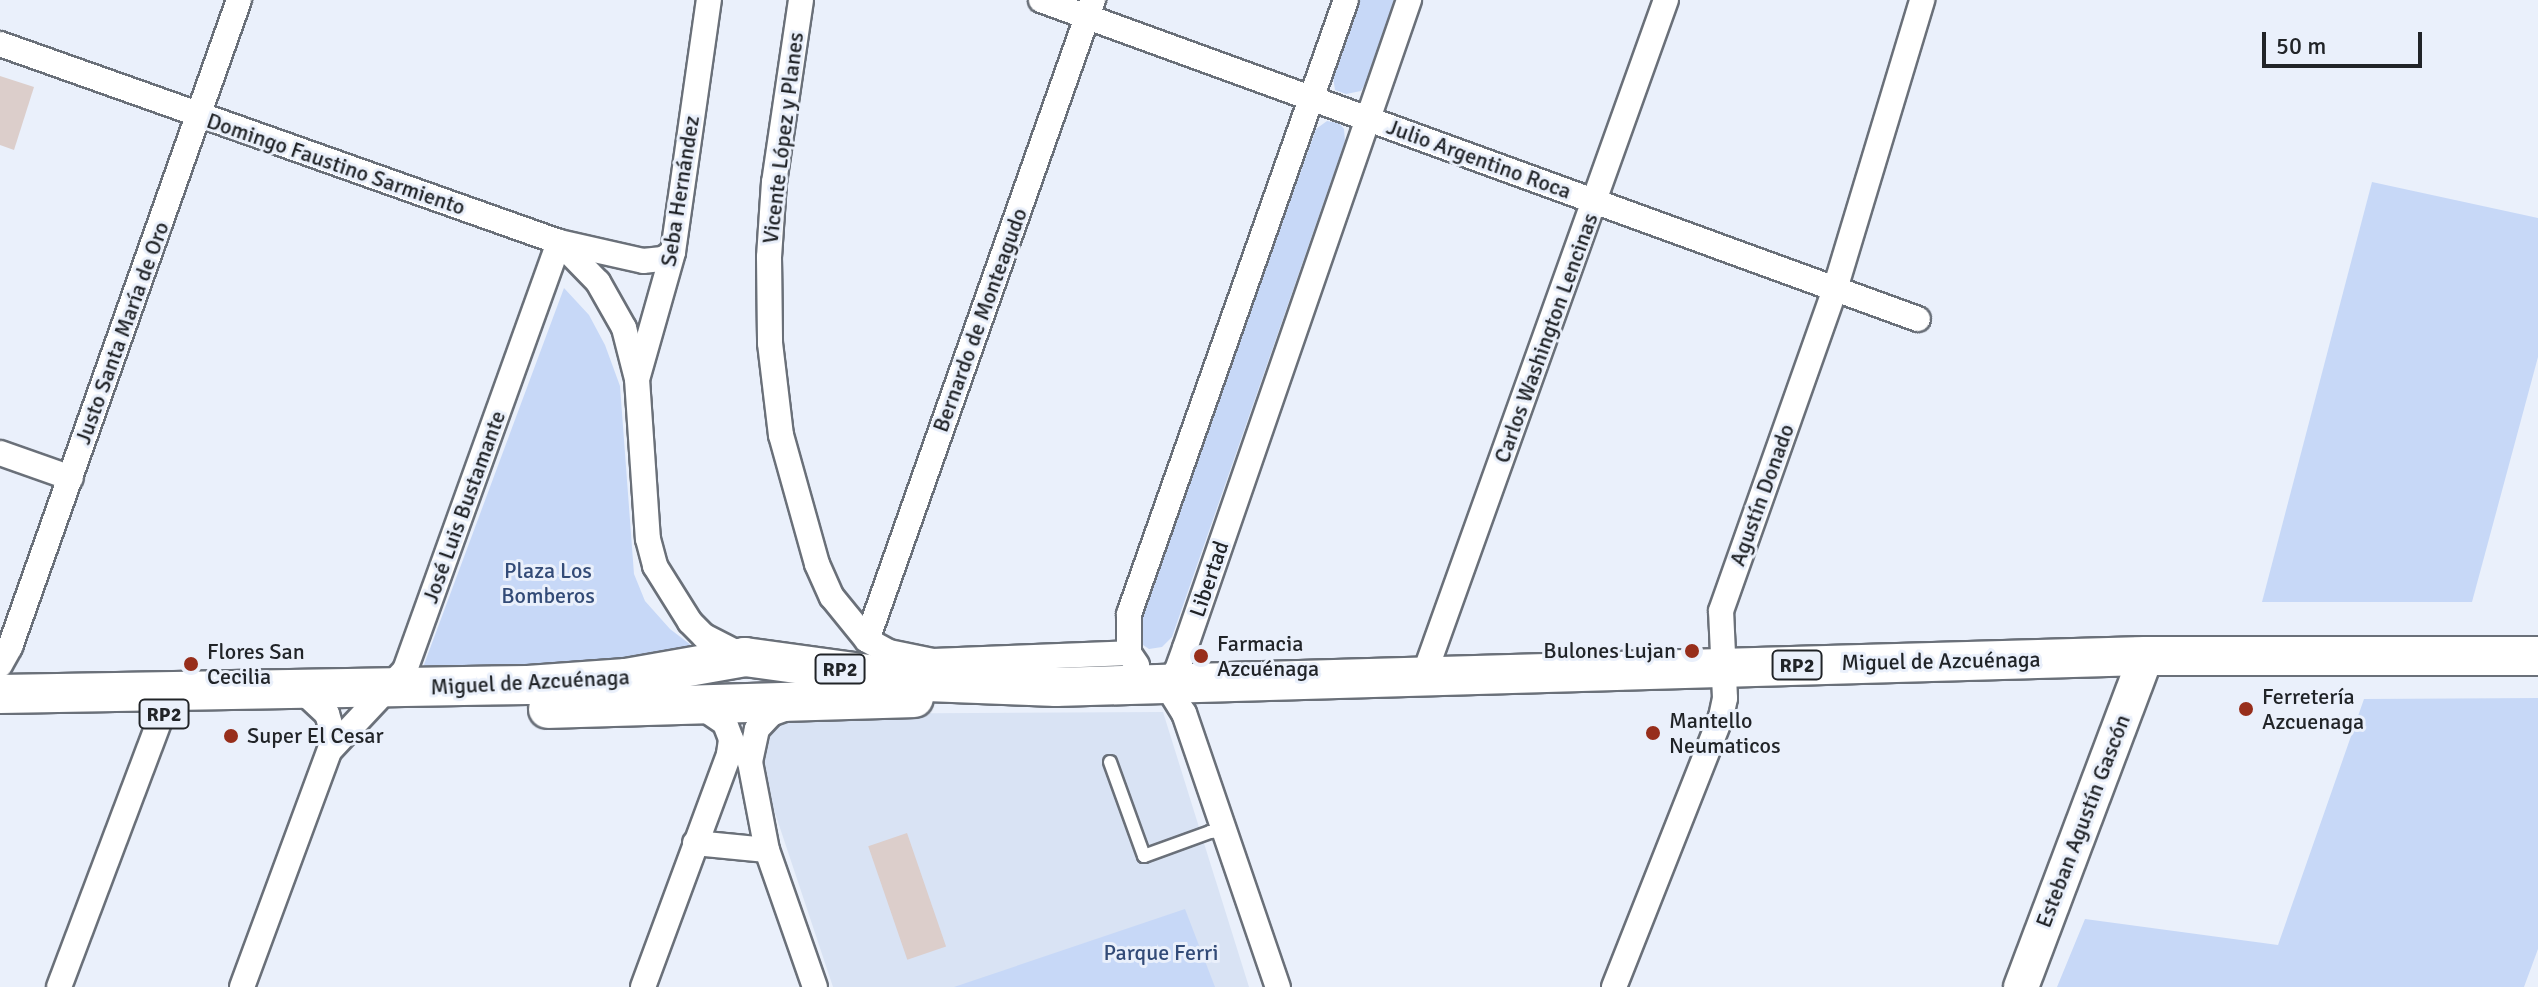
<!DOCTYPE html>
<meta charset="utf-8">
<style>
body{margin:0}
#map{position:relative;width:2538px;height:987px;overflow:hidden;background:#eaf0fb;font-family:Signika,sans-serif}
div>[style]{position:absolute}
.built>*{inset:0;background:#d9e3f4}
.green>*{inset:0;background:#c7d8f7}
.building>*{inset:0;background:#dccecb;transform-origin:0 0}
.roads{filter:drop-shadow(2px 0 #6a7079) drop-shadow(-2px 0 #6a7079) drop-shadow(0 2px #6a7079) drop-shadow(0 -2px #6a7079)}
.lane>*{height:12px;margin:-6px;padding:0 6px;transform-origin:6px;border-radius:6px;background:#fff}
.street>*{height:24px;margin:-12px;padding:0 12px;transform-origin:12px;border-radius:12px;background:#fff}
.secondary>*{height:34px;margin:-17px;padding:0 17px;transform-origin:17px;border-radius:17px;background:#fff}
.primary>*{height:38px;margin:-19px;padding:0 19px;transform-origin:19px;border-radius:19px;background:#fff}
.dots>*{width:22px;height:22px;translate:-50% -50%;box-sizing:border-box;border:4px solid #eaf0fb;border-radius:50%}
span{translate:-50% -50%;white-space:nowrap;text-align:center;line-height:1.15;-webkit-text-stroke:6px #eaf0fb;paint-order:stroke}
.shield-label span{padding:2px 6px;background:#eaf0fb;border:2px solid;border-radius:6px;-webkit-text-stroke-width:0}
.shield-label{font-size:20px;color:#212428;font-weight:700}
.street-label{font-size:22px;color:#212428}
.park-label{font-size:22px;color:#334b77}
.poi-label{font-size:22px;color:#212428}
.left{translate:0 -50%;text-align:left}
.right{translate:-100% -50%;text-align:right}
.scale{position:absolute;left:2262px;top:32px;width:160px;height:36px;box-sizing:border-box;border:4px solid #212428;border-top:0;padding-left:10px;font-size:24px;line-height:28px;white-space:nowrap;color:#212428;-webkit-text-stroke:6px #eaf0fb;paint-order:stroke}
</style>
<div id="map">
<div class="built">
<div style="clip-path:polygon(1163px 712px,1249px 987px,833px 987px,760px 768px,760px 752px,772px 732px,787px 718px,798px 714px)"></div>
</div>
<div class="green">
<div style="clip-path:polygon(1360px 0,1394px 0,1365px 84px,1361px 91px,1346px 94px,1335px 90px,1333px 77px)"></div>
<div style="clip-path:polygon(1327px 121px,1339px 123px,1344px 129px,1345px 141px,1172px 637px,1162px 647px,1149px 649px,1140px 643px,1140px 620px,1316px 129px)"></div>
<div style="clip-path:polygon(2372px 182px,2538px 218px,2538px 357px,2472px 602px,2262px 602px)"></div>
<div style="clip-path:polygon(564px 288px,589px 315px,605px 345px,620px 386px,634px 574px,645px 601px,670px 629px,700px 652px,419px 678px)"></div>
<div style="clip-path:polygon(2538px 698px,2538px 949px,2524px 987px,2057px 987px,2085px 919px,2278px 945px,2364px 699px)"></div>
<div style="clip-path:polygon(1185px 909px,1215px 987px,954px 987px)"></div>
</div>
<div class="building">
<div style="clip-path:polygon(0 76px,34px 87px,14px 150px,0 145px)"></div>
<div style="left:907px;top:833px;width:120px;height:41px;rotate:71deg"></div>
</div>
<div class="roads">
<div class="lane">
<div style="left:1110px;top:762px;width:100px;rotate:70.1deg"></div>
<div style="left:1144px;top:856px;width:70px;rotate:-20deg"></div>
<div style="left:1210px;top:832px;width:16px;rotate:-4deg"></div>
</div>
<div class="street">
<div style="left:801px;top:0;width:184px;rotate:98.4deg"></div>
<div style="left:774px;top:182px;width:75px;rotate:93.8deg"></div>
<div style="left:769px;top:257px;width:86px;rotate:89.3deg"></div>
<div style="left:770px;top:343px;width:93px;rotate:83.2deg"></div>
<div style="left:781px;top:435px;width:134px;rotate:74.4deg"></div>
<div style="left:817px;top:564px;width:36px;rotate:66deg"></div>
<div style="left:832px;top:597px;width:55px;rotate:50.9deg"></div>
<div style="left:867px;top:640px;width:25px;rotate:29deg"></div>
<div style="left:889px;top:652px;width:45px;rotate:11.6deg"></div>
<div style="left:933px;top:661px;width:196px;rotate:-2.3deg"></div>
<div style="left:1041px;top:0;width:933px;rotate:19.99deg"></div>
<div style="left:0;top:44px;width:593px;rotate:19.5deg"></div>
<div style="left:559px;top:242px;width:86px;rotate:12.7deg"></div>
<div style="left:643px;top:261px;width:20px;rotate:-6deg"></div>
<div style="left:663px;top:259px;width:12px;rotate:-35deg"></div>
<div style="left:561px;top:244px;width:53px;rotate:45.8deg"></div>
<div style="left:598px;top:282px;width:53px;rotate:60.5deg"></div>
<div style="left:624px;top:328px;width:53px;rotate:75.7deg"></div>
<div style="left:637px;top:379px;width:160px;rotate:86.1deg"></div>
<div style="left:648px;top:539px;width:28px;rotate:75deg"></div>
<div style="left:655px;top:566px;width:66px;rotate:58deg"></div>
<div style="left:690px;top:622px;width:20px;rotate:45deg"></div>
<div style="left:704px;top:636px;width:46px;rotate:27.1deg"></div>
<div style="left:638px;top:376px;width:129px;rotate:-74.2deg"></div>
<div style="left:673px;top:252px;width:255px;rotate:-81.9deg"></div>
<div style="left:0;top:453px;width:75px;rotate:19.4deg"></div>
<div style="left:867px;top:640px;width:679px;rotate:-70.55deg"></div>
<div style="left:0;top:665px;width:21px;rotate:-61deg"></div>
<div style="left:10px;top:647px;width:686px;rotate:-70.51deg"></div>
<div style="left:1137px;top:665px;width:14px;rotate:-124deg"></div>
<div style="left:1129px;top:653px;width:39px;rotate:-90deg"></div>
<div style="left:1129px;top:614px;width:651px;rotate:-70.54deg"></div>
<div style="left:1424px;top:675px;width:717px;rotate:-70.28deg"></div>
<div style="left:1165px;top:683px;width:18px;rotate:-47deg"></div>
<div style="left:1177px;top:670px;width:23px;rotate:-70deg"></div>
<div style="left:1185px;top:648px;width:686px;rotate:-70.93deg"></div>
<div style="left:1165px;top:683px;width:36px;rotate:58deg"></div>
<div style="left:1184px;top:713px;width:290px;rotate:71.1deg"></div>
<div style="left:790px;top:707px;width:20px;rotate:160deg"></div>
<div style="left:771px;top:714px;width:21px;rotate:133deg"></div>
<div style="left:757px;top:729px;width:34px;rotate:102deg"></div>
<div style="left:750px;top:762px;width:90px;rotate:79.1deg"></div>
<div style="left:767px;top:850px;width:145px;rotate:70.7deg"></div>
<div style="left:332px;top:748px;width:107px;rotate:-46.9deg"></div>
<div style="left:405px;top:670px;width:455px;rotate:-70.2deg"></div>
<div style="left:695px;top:843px;width:72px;rotate:5.6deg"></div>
<div style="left:59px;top:987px;width:292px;rotate:-69.3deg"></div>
<div style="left:242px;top:987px;width:265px;rotate:-69.7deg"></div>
<div style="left:334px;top:738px;width:25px;rotate:-106deg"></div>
<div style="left:327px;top:714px;width:25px;rotate:-137deg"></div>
<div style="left:309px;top:697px;width:14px;rotate:-155deg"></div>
<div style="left:643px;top:987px;width:248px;rotate:-69.7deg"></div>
<div style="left:729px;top:754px;width:15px;rotate:-82deg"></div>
<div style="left:731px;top:739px;width:17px;rotate:-111deg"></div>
<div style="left:725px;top:723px;width:32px;rotate:-146deg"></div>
<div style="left:1614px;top:987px;width:290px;rotate:-68.4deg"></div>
<div style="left:1721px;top:717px;width:19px;rotate:-78deg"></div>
<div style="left:1725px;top:698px;width:87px;rotate:-92.6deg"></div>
<div style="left:1721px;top:611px;width:342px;rotate:-70.5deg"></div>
<div style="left:1835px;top:289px;width:302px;rotate:-73.2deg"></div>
</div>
<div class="secondary">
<div style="left:2021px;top:987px;width:354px;rotate:-69.3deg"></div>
</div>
<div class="primary">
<div style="left:0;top:694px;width:528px;rotate:-0.98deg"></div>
<div style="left:528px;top:685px;width:98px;rotate:-4.1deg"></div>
<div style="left:626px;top:678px;width:121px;rotate:-10deg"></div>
<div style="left:745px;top:657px;width:184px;rotate:7.8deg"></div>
<div style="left:927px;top:682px;width:129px;rotate:2.2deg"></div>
<div style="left:1056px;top:687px;width:1090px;rotate:-1.63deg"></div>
<div style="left:2146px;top:656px;width:392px"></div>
<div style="left:548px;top:709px;width:366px;rotate:-1.7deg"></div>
</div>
</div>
<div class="dots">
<div style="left:1692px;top:651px;background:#972e1b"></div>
<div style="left:1201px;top:656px;background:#972e1b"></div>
<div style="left:191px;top:664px;background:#972e1b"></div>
<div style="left:2246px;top:709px;background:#972e1b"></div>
<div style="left:1653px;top:733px;background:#972e1b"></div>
<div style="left:231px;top:736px;background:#972e1b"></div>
</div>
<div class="shield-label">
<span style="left:1797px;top:665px">RP2</span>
<span style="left:840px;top:669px">RP2</span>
<span style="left:164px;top:714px">RP2</span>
</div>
<div class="street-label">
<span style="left:783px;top:138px;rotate:-83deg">Vicente López y Planes</span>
<span style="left:1479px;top:159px;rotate:20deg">Julio Argentino Roca</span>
<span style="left:336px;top:164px;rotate:19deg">Domingo Faustino Sarmiento</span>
<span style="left:680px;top:191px;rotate:-81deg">Seba Hernández</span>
<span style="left:980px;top:320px;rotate:-70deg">Bernardo de Monteagudo</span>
<span style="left:122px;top:333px;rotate:-70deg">Justo Santa María de Oro</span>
<span style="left:1546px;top:338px;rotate:-70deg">Carlos Washington Lencinas</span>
<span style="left:1762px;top:495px;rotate:-70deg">Agustín Donado</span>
<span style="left:464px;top:507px;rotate:-70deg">José Luis Bustamante</span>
<span style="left:1209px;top:579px;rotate:-71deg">Libertad</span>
<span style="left:1941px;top:661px;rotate:-1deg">Miguel de Azcuénaga</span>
<span style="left:530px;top:682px;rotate:-3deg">Miguel de Azcuénaga</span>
<span style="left:2083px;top:821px;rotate:-69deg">Esteban Agustín Gascón</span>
</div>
<div class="park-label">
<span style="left:548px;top:583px">Plaza Los<br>Bomberos</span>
<span style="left:1161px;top:953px">Parque Ferri</span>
</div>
<div class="poi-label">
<span class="left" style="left:1217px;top:656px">Farmacia<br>Azcuénaga</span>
<span class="left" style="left:207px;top:664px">Flores San<br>Cecilia</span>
<span class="right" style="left:1676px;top:651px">Bulones Lujan</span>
<span class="left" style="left:2262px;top:709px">Ferretería<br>Azcuenaga</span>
<span class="left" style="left:1669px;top:733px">Mantello<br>Neumaticos</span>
<span class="left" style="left:247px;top:736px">Super El Cesar</span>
</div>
<div class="scale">50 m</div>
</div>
